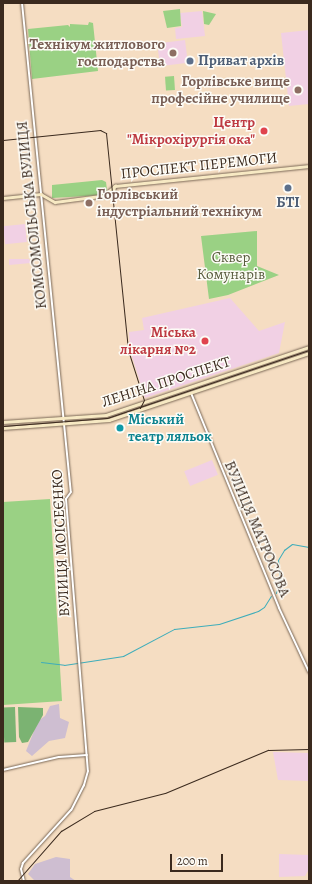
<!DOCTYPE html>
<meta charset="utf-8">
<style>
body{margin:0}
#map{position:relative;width:312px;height:884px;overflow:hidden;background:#f5ddc2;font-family:Alegreya,serif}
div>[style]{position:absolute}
.built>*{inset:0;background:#f1d0e4;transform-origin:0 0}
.industrial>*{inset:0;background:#cebed1}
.green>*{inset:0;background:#9ad184;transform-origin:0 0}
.forest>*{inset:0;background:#7bb372;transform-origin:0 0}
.stream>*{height:1px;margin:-0.5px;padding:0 0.5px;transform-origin:0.5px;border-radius:0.5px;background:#3eadba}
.roads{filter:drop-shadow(0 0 1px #7c6957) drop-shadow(0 0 1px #7c6957)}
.tertiary>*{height:2px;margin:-1px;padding:0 1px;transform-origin:1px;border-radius:1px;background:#fff}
.secondary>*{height:2.5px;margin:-1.25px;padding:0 1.25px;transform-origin:1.25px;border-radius:1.25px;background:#f7e9c3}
.tram>*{height:1px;margin:-0.5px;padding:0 0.5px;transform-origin:0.5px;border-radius:0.5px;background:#3b2a1e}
.rail>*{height:1px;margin:-0.5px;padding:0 0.5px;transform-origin:0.5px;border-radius:0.5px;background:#3b2a1e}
.dots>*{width:11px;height:11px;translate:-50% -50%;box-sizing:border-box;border:2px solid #fdfcf7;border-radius:50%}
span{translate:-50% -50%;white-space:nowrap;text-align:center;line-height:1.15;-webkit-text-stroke:3px #fdfcf7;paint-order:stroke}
.education-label{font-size:15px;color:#785e54;font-weight:700}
.right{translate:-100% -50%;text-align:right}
.left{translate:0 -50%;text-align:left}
.service-label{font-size:15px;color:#4e5e75;font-weight:700}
.health-label{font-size:15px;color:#be3a42;font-weight:700}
.street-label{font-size:15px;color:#3b2a1e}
.park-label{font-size:15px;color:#585c3d}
.culture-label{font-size:15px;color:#0d838f;font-weight:700}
.frame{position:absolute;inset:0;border:4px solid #3b2a1e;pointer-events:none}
.scale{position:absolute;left:170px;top:854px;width:53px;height:18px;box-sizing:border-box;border:2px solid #3b2a1e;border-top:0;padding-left:5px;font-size:12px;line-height:14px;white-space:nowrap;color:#3b2a1e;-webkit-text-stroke:3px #fdfcf7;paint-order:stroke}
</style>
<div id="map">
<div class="built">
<div style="clip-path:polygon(202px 11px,205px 36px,176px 39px,175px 28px,182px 27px,180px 13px)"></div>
<div style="clip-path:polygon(309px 30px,309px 104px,289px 106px,281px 33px)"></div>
<div style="left:185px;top:40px;width:23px;height:28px;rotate:83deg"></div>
<div style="left:25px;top:224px;width:18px;height:22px;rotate:84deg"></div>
<div style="clip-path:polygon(9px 259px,29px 259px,31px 263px,9px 265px)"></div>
<div style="clip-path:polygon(230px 298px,259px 331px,285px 322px,279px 353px,145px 398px,130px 350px,129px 332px,144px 330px,142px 318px)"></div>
<div style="left:212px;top:460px;width:16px;height:30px;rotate:68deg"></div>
<div style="clip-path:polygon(273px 752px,309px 753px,309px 781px,278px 780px)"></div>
<div style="clip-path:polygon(279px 854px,309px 855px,309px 869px,305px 876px,279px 877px)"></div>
</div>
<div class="industrial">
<div style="clip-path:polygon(59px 704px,60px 718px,69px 722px,65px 738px,49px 741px,32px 756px,26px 751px,38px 721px,45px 716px,50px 706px)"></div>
<div style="clip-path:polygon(56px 857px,70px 859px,70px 877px,76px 881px,35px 881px,28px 874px,35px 864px)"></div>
</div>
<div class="green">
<div style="clip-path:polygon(180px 9px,181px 26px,167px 28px,163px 11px)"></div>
<div style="clip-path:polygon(203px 11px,216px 14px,209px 25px,204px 24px)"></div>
<div style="clip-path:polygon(89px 22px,93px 23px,98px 71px,32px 79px,28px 29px,68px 25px,70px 27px,70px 24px,88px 25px)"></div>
<div style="left:174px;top:76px;width:14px;height:9px;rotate:86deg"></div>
<div style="clip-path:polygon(102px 180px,106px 182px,107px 190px,103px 195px,52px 198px,52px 185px)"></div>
<div style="clip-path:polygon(257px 231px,257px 266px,279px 275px,228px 295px,209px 299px,201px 236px)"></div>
<div style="clip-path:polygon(50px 499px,62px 701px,3px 705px,3px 502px)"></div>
</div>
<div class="forest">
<div style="left:15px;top:707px;width:35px;height:12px;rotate:88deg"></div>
<div style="clip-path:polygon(18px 707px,43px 708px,43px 715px,28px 742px,22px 743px,19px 737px)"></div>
</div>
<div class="stream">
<div style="left:276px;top:593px;width:15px;rotate:-74deg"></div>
<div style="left:280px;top:579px;width:19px;rotate:-96deg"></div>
<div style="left:278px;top:560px;width:12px;rotate:-59deg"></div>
<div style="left:284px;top:550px;width:10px;rotate:-37deg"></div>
<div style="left:292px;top:544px;width:17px;rotate:10deg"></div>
<div style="left:41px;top:662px;width:23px;rotate:7deg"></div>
<div style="left:64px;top:665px;width:60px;rotate:-8.7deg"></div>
<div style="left:123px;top:656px;width:58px;rotate:-27.9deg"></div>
<div style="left:174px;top:629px;width:45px;rotate:-6.3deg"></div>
<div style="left:219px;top:624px;width:41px;rotate:-18.4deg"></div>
<div style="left:258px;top:611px;width:7px;rotate:-34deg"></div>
<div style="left:264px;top:607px;width:13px;rotate:-58deg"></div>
</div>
<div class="roads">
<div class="tertiary">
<div style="left:22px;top:3px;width:491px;rotate:84.3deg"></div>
<div style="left:71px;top:492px;width:9px;rotate:126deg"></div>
<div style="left:66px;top:499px;width:273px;rotate:85.4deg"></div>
<div style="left:88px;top:771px;width:15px;rotate:106deg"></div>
<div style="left:84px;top:785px;width:28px;rotate:117deg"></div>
<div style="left:71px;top:810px;width:72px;rotate:132.2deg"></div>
<div style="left:23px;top:863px;width:6px;rotate:108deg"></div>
<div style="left:21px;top:869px;width:12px;rotate:76deg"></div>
<div style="left:191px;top:393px;width:232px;rotate:67.7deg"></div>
<div style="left:279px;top:608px;width:71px;rotate:64.9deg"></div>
<div style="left:3px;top:770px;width:57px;rotate:-13.1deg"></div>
<div style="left:59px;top:757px;width:28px;rotate:-4deg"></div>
</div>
<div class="secondary">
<div style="left:103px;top:196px;width:16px;rotate:-40deg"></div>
<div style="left:115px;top:186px;width:195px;rotate:-5.9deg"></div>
<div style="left:3px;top:198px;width:38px;rotate:-6deg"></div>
<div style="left:41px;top:194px;width:16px;rotate:30deg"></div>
<div style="left:55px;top:202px;width:53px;rotate:-7.5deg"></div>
<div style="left:108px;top:195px;width:5px;rotate:-22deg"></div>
<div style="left:113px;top:193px;width:6px;rotate:-81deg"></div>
<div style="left:3px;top:422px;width:103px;rotate:-3.9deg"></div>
<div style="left:106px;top:415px;width:214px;rotate:-18.5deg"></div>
<div style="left:3px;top:428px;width:106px;rotate:-4.3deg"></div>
<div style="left:109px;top:420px;width:211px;rotate:-18.5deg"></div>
</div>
</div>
<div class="tram">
<div style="left:3px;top:140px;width:98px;rotate:-5.9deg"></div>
<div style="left:100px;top:130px;width:7px;rotate:27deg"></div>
<div style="left:106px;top:133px;width:218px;rotate:84.2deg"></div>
<div style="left:128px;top:350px;width:52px;rotate:72.3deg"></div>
<div style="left:144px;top:400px;width:9px;rotate:117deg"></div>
<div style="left:3px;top:426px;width:104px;rotate:-4.4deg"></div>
<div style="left:107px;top:418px;width:213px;rotate:-18.6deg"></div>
</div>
<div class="rail">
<div style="left:17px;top:881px;width:67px;rotate:-48.7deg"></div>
<div style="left:61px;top:831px;width:39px;rotate:-31deg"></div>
<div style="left:94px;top:811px;width:73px;rotate:-14.2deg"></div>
<div style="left:165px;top:793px;width:112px;rotate:-22.7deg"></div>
<div style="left:268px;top:750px;width:41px;rotate:-1.4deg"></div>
</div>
<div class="dots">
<div style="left:173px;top:53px;background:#8d6e63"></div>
<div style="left:190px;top:61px;background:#5c6f8a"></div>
<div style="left:298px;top:90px;background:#8d6e63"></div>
<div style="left:264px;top:131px;background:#e0444e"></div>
<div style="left:288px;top:188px;background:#5c6f8a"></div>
<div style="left:89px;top:203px;background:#8d6e63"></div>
<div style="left:205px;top:341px;background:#e0444e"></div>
<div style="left:120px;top:428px;background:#0f9aa8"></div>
</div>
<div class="education-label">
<span class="right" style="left:165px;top:53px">Технікум житлового<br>господарства</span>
<span class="right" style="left:290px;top:90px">Горлівське вище<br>професійне училище</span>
<span class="left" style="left:97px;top:203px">Горлівський<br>індустріальний технікум</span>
</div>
<div class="service-label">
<span class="left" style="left:198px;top:61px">Приват архів</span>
<span style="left:288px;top:203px">БТІ</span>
</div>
<div class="health-label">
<span class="right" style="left:255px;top:131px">Центр<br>"Мікрохірургія ока"</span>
<span class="right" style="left:196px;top:341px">Міська<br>лікарня №2</span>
</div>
<div class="street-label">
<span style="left:199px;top:166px;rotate:-6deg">ПРОСПЕКТ ПЕРЕМОГИ</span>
<span style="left:32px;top:215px;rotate:-96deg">КОМСОМОЛЬСЬКА ВУЛИЦЯ</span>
<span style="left:166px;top:382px;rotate:-18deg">ЛЕНІНА ПРОСПЕКТ</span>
<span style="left:257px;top:529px;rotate:67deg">ВУЛИЦЯ МАТРОСОВА</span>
<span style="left:61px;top:543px;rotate:-93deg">ВУЛИЦЯ МОІСЕЄНКО</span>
</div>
<div class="park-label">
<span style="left:231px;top:266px">Сквер<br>Комунарів</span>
</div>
<div class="culture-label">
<span class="left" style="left:128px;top:428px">Міський<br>театр ляльок</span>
</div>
<div class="frame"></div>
<div class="scale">200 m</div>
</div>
